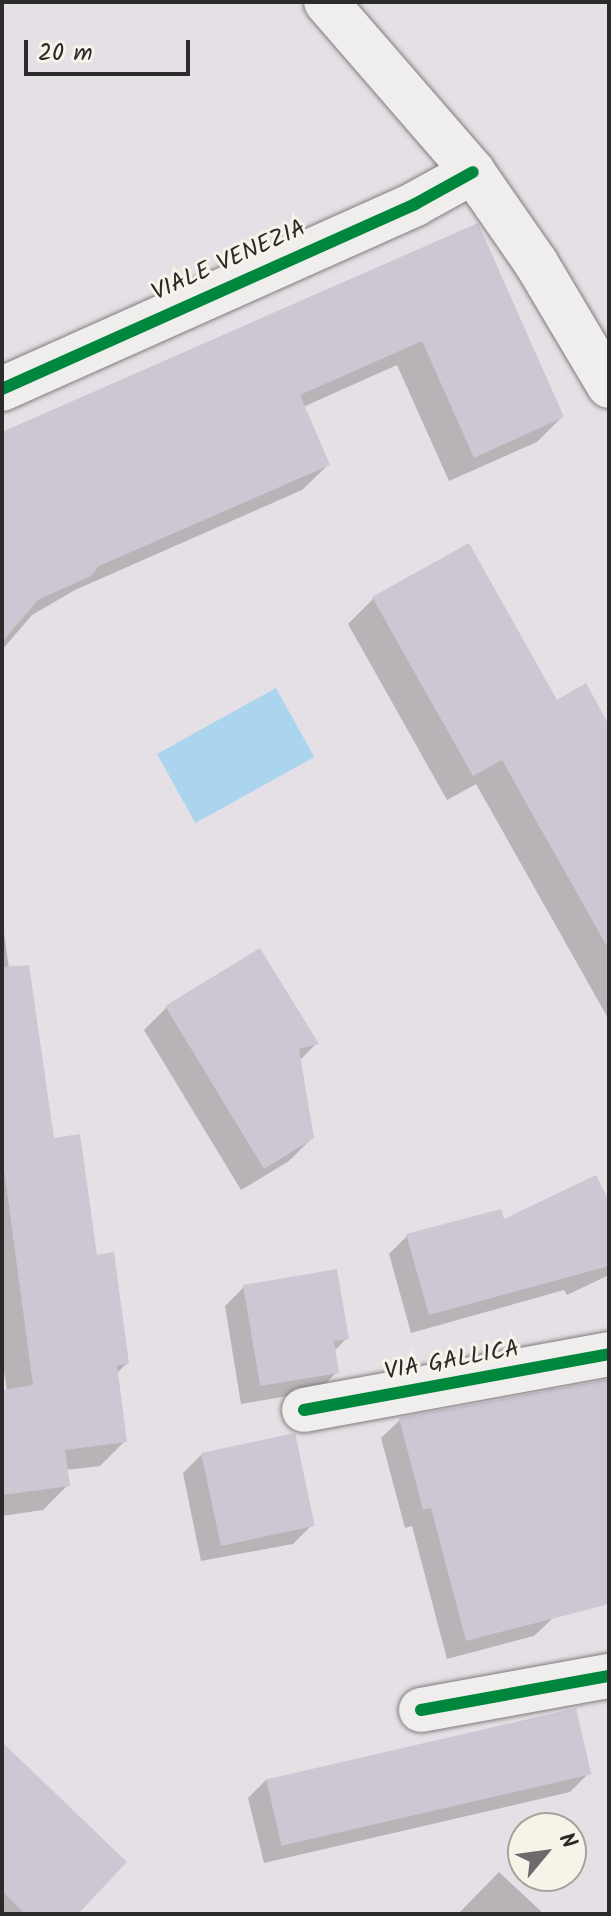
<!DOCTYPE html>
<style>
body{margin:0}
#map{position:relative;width:611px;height:1916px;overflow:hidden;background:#e5e0e5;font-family:Kalam,sans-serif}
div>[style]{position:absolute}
.water>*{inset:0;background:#abd5ef;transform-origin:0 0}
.shadow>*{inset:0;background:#0003}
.building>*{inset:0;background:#ccc7d2;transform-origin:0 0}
.roads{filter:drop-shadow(0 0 2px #7f7c7f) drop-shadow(0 0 2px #7f7c7f)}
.minor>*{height:44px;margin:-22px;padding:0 22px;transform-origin:22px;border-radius:22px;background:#f0eeec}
.cycleway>*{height:12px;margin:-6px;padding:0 6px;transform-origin:6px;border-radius:6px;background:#00873e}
span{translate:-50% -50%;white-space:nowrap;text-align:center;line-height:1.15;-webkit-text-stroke:6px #f7f3e8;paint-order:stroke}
.street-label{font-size:24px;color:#2b2b2b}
.frame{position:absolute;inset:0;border:4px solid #2b2b2b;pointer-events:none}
.north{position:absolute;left:507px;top:1812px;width:80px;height:80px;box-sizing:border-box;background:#f7f3e8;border:2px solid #a5a39c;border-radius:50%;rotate:61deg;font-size:22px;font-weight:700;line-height:32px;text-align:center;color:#2b2b2b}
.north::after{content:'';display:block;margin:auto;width:28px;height:36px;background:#6c6a6c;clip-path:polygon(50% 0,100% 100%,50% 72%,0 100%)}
.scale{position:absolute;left:24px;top:40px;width:166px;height:36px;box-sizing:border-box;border:4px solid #2b2b2b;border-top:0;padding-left:10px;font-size:24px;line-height:28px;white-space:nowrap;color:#2b2b2b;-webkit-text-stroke:6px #f7f3e8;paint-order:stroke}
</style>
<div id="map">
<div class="water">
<div style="left:276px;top:688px;width:79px;height:136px;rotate:61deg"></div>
</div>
<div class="shadow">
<div style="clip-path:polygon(477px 225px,562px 417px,537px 442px,449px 481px,397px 365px,303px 407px,328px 465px,302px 490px,75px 590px,32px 615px,2px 650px,2px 438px)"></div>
<div style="clip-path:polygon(374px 598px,609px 729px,609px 1020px,476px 784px,447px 800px,348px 624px)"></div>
<div style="clip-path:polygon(2px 918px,20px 1049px,127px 1363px,116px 1374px,125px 1441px,100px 1466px,66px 1470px,68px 1485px,43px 1510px,2px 1516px,2px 1392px,7px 1391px,2px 1357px)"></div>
<div style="clip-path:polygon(167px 1007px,316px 1044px,299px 1061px,312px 1138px,289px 1161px,241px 1190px,144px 1030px)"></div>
<div style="clip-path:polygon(609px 1205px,609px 1275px,567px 1295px,564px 1290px,411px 1333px,389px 1254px,407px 1236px)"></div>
<div style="clip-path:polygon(244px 1287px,347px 1338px,333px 1352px,337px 1372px,318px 1391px,241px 1404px,225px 1306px)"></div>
<div style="clip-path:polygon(609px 1383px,609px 1518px,553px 1618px,534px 1636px,447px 1659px,412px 1526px,405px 1528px,381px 1438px,400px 1420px)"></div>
<div style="clip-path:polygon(202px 1454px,312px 1525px,293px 1544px,201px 1561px,183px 1473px)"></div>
<div style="clip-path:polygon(2px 1745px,75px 1914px,2px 1914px)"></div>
<div style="clip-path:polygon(589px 1773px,570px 1792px,264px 1863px,248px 1798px,267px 1779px)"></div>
<div style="clip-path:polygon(499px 1872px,544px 1914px,458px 1914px)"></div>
</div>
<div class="building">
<div style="clip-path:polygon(478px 223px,564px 417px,474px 458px,422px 341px,300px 395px,330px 465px,99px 566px,91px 576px,38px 600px,2px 642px,2px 432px)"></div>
<div style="clip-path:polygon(469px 543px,557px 700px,586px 683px,609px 725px,609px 950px,502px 760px,473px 776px,372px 597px)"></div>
<div style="clip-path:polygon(260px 948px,319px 1044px,299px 1049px,314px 1138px,264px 1169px,165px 1006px)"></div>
<div style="clip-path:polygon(29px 965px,54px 1138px,80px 1134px,97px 1255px,114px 1252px,129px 1364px,117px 1365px,127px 1442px,65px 1450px,70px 1486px,2px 1495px,2px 1390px,33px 1385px,2px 1155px,2px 967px)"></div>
<div style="clip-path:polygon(596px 1175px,609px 1201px,609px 1266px,429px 1315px,406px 1234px,501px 1209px,504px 1219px)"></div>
<div style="clip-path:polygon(337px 1269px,349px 1339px,334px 1341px,339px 1373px,260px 1386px,243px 1285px)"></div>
<div style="clip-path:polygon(609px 1379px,609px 1604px,466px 1641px,431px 1508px,423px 1510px,399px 1418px)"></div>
<div style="left:295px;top:1433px;width:95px;height:96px;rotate:78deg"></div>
<div style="left:576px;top:1708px;width:68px;height:318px;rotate:77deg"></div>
<div style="clip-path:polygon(2px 1742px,127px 1862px,78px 1914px,25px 1914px,2px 1891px)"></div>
</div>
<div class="roads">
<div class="minor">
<div style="left:326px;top:2px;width:225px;rotate:49.1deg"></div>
<div style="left:473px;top:172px;width:111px;rotate:55.3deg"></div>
<div style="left:536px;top:263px;width:143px;rotate:59.3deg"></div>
<div style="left:2px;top:389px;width:453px;rotate:-24.1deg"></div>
<div style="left:415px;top:204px;width:66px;rotate:-28.9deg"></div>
<div style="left:304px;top:1410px;width:310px;rotate:-10.4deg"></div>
<div style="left:421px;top:1710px;width:191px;rotate:-10.3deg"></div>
</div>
</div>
<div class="cycleway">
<div style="left:2px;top:389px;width:453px;rotate:-24.1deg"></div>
<div style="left:415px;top:204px;width:66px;rotate:-28.9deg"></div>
<div style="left:304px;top:1410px;width:310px;rotate:-10.4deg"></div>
<div style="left:421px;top:1710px;width:191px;rotate:-10.3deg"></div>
</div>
<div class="street-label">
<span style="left:229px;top:261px;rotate:-24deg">VIALE VENEZIA</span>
<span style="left:452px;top:1361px;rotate:-10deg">VIA GALLICA</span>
</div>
<div class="frame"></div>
<div class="north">N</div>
<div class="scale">20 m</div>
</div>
